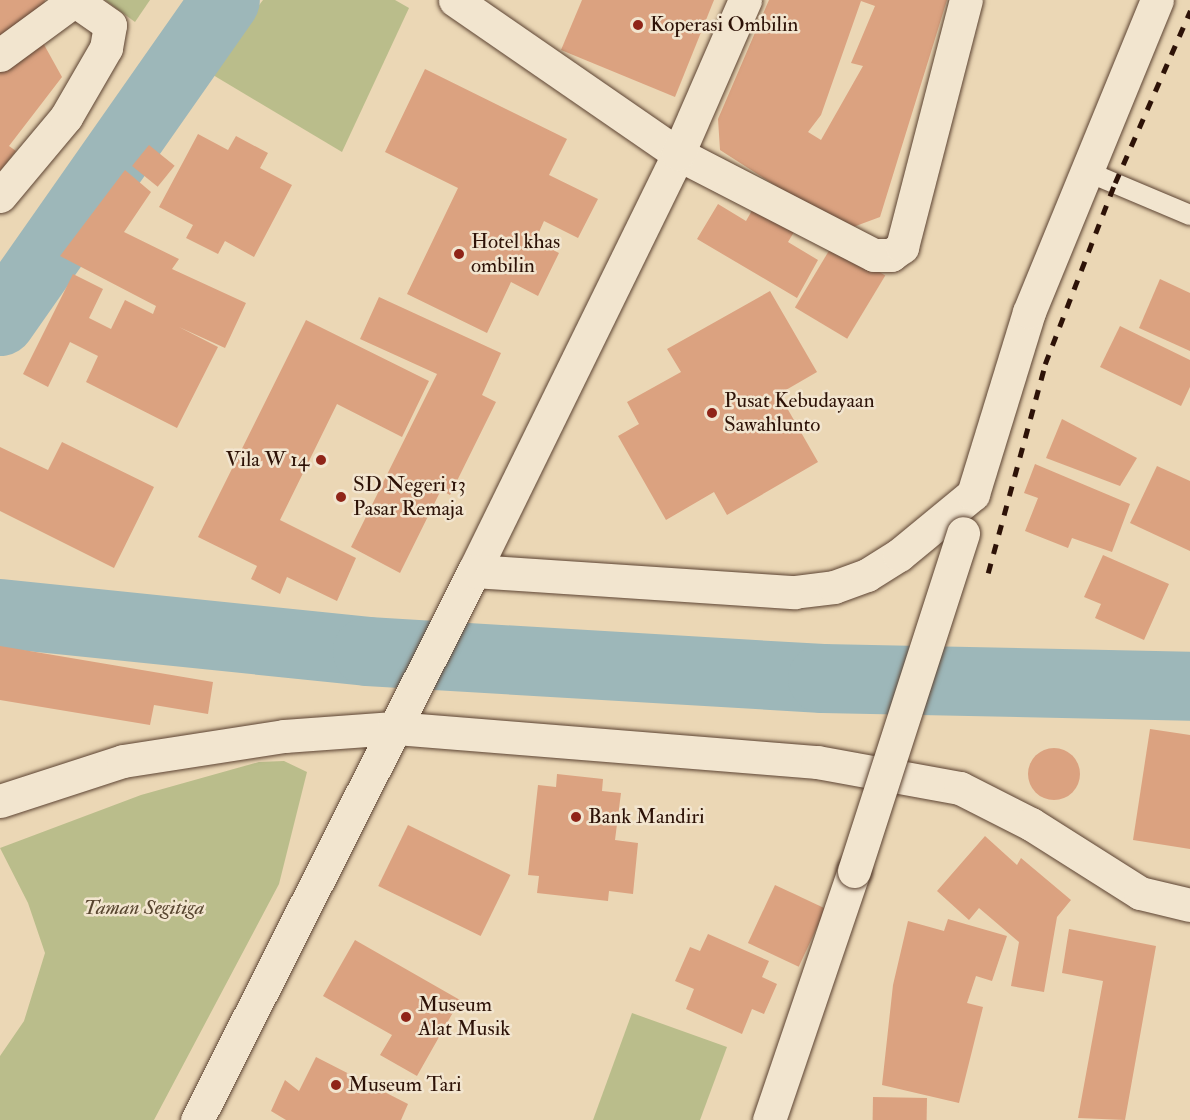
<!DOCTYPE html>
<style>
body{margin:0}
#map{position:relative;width:1190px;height:1120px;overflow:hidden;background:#ebd7b5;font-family:"IM FELL Double Pica",serif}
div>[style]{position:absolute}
.green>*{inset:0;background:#babd8b}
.river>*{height:69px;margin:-34.5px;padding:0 34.5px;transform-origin:34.5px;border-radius:34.5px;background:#9db7b9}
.building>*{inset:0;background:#dba280;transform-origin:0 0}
.round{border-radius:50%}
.roads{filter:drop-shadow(0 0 2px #5c4332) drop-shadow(0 0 2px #5c4332)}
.lane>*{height:20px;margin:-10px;padding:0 10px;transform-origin:10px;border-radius:10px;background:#f2e5cf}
.street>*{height:33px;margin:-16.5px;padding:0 16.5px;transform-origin:16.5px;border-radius:16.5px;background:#f2e5cf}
.secondary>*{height:33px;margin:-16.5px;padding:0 16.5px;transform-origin:16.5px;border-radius:16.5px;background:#f2e5cf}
.rail>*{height:4.5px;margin-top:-2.25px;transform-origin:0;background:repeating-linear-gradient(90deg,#2d1207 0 10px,transparent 0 20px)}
.bridges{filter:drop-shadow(0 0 2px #5c4332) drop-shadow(0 0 2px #5c4332)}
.street-bridge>*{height:33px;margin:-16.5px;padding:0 16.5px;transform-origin:16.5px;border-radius:16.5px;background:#f2e5cf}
.dots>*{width:16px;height:16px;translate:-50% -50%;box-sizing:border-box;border:3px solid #f2e5cf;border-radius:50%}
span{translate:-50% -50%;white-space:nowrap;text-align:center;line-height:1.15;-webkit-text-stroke:5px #f2e5cf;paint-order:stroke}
.poi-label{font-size:21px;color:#2d1207}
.left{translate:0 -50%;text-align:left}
.right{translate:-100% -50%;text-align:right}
.park-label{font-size:21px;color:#57452f;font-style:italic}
</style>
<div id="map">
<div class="green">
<div style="clip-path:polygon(105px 0,150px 0,135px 22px)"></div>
<div style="clip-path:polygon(263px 0,395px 0,409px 8px,342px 152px,208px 72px)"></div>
<div style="clip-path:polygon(284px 761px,307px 772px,279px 884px,154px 1120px,0 1120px,0 1056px,24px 1021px,45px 953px,28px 903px,0 848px,141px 795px,259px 762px)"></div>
<div style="clip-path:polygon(632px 1013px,727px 1047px,700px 1120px,593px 1120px)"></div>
</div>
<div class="river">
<div style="left:0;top:321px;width:392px;rotate:-55deg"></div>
<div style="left:0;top:613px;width:369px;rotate:5.9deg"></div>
<div style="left:367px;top:651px;width:456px;rotate:3.4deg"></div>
<div style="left:822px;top:678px;width:368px;rotate:1.2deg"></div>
</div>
<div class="building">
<div style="clip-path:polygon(0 0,45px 0,41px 19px,0 47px)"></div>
<div style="clip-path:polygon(582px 0,714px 0,675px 97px,561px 50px)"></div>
<div style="clip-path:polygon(evenodd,769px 0,947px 0,880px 217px,845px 230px,720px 150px,718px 119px,769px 0,861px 1px,875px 6px,851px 63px,863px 66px,821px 140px,808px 132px,821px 115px,861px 1px)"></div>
<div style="clip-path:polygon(42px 41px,62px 77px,9px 146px,16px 151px,0 171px,0 70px)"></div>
<div style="clip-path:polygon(425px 69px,567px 139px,549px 175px,598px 199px,578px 238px,544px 221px,535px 241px,559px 253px,538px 296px,511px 282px,487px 333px,407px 294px,458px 188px,385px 152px)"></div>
<div style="clip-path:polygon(198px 134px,228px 150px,236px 136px,268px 153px,260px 168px,292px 185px,254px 257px,225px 241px,218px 254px,186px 238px,193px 225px,159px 207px)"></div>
<div style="left:149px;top:145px;width:33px;height:27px;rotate:39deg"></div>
<div style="clip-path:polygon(125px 170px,151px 192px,124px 232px,179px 259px,172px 269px,246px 303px,225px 348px,179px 327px,218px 347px,177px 428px,86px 382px,98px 356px,70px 342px,48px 387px,23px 374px,73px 274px,103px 289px,89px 318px,111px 329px,125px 300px,153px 314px,156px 306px,60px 256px)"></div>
<div style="clip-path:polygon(718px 204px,746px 221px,754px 207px,794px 232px,788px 242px,818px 260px,797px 298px,697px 239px)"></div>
<div style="left:833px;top:244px;width:61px;height:74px;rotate:31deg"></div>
<div style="clip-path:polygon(1160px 279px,1190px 293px,1190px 351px,1139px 328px)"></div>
<div style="clip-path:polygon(770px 291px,817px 372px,779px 394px,818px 462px,727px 515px,714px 492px,666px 520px,618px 436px,639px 424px,627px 402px,681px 372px,667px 349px)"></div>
<div style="clip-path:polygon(379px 297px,501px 353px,482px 395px,496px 402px,450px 495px,441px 490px,400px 573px,351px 547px,437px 374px,360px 339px)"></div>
<div style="clip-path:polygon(306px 320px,429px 381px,402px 437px,337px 404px,280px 520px,356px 558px,337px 601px,287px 577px,280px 594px,251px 579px,257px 566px,198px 537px)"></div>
<div style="clip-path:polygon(1120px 326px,1190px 360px,1190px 387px,1181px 406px,1100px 367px)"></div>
<div style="clip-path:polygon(1062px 419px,1137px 458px,1120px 486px,1046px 458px)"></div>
<div style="clip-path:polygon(62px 442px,154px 487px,114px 568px,0 511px,0 447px,48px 470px)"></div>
<div style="clip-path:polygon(1035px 464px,1130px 504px,1112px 552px,1072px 538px,1068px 548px,1025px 531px,1038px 498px,1024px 493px)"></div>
<div style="clip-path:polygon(1157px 466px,1190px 481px,1190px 551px,1130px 523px)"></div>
<div style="clip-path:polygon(1103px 555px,1169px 584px,1144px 640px,1095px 618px,1101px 604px,1084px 597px)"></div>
<div style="clip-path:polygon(0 646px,213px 682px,208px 714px,154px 705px,150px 725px,0 700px)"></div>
<div style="clip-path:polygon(1150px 729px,1190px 735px,1190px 849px,1133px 840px)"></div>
<div class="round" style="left:1028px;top:748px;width:52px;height:52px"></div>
<div style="clip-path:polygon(557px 774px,603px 779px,602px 791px,621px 793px,615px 840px,638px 843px,633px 894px,609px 891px,608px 901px,537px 893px,539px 876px,528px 875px,538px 785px,556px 787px)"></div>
<div style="left:408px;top:825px;width:114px;height:68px;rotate:26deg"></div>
<div style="clip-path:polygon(985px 836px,1017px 865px,1021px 858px,1071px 900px,1057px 917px,1044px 992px,1011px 986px,1019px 942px,979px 908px,969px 920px,937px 891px)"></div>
<div style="left:775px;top:885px;width:56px;height:64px;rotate:25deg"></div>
<div style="clip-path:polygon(948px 919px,1007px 936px,992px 981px,976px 976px,967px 1003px,983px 1007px,959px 1103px,882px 1085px,893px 985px,908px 921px,944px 931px)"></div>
<div style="clip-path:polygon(1069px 929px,1156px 946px,1125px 1120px,1078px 1118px,1103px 981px,1062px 973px)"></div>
<div style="clip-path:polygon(708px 934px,769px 961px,762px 977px,777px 984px,764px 1014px,752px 1009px,742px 1034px,686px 1009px,694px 989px,675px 981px,690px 947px,700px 951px)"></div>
<div style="clip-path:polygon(355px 940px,460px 1000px,417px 1076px,380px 1055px,392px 1035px,323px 996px)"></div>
<div style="clip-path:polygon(316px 1057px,408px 1104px,401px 1120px,286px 1120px,271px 1111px,285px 1080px,299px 1091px)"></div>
<div style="left:873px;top:1097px;width:54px;height:23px;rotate:1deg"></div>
</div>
<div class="roads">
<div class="lane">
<div style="left:1088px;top:172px;width:111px;rotate:22.9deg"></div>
</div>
<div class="street">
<div style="left:455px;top:0;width:271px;rotate:34.6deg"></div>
<div style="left:678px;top:154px;width:220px;rotate:27.3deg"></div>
<div style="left:874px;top:255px;width:17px"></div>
<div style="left:891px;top:255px;width:14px;rotate:-36deg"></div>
<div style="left:902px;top:247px;width:255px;rotate:-75.5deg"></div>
<div style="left:0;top:55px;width:93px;rotate:-36.3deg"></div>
<div style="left:0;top:196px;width:103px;rotate:-50.1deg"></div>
<div style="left:66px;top:117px;width:80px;rotate:-59.9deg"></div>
<div style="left:106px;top:48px;width:23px;rotate:-80deg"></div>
<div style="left:110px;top:25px;width:40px;rotate:-145.1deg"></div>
<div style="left:474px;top:571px;width:464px;rotate:-63.9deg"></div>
<div style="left:678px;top:154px;width:168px;rotate:-66.5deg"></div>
<div style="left:0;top:801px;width:129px;rotate:-18deg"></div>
<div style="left:123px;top:761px;width:163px;rotate:-8.8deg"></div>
<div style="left:284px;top:736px;width:110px;rotate:-4.2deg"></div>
<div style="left:769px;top:1120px;width:263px;rotate:-71.2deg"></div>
</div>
<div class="secondary">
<div style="left:394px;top:728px;width:424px;rotate:4.6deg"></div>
<div style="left:817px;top:762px;width:145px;rotate:10.3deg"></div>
<div style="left:960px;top:788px;width:80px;rotate:26.9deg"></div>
<div style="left:1031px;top:824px;width:129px;rotate:32.3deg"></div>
<div style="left:1140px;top:893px;width:51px;rotate:13.5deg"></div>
<div style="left:197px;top:1120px;width:615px;rotate:-63.23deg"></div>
<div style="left:474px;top:571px;width:321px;rotate:3.8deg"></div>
<div style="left:794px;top:592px;width:40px;rotate:-7.1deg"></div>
<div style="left:834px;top:587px;width:35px;rotate:-20deg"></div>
<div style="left:867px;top:575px;width:38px;rotate:-32deg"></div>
<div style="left:899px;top:555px;width:96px;rotate:-39.5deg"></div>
<div style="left:973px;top:494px;width:190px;rotate:-72.9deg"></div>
<div style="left:1029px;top:312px;width:337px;rotate:-67.7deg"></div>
</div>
</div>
<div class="rail">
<div style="left:988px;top:573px;width:217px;rotate:-74.7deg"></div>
<div style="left:1045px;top:364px;width:194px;rotate:-68.9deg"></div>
<div style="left:1115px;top:183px;width:188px;rotate:-66.4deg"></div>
</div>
<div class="bridges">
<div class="street-bridge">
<div style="left:854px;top:871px;width:355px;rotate:-72.1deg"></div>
</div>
</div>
<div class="dots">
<div style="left:638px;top:25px;background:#8f2418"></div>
<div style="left:459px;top:254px;background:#8f2418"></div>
<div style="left:712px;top:413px;background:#8f2418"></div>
<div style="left:321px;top:460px;background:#8f2418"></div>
<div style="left:341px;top:497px;background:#8f2418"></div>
<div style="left:576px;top:817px;background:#8f2418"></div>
<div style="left:406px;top:1017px;background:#8f2418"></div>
<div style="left:336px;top:1085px;background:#8f2418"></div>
</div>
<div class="poi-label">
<span class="left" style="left:650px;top:25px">Koperasi Ombilin</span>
<span class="left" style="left:471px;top:254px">Hotel khas<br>ombilin</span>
<span class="left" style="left:724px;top:413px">Pusat Kebudayaan<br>Sawahlunto</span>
<span class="right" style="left:309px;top:460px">Vila W 14</span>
<span class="left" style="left:353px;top:497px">SD Negeri 13<br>Pasar Remaja</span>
<span class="left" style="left:588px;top:817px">Bank Mandiri</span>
<span class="left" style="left:418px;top:1017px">Museum<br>Alat Musik</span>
<span class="left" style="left:348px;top:1085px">Museum Tari</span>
</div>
<div class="park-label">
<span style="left:144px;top:908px">Taman Segitiga</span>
</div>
</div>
